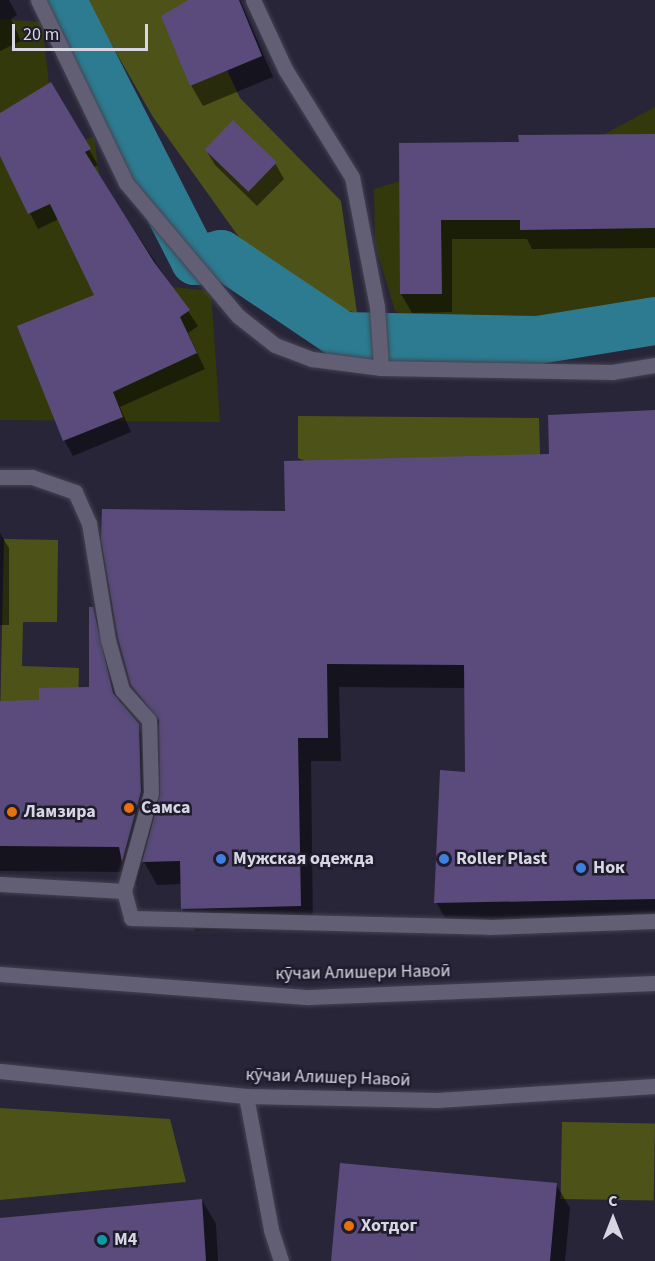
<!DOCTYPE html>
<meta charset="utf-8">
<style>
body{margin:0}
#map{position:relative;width:655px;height:1261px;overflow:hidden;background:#282538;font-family:"Source Sans 3",sans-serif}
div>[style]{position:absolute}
.green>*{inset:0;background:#34390c}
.forest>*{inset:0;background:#4d5318;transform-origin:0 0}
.shadow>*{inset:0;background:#0007}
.canal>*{height:48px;margin:-24px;padding:0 24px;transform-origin:24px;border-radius:24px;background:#2c7b90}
.building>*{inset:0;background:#5a4b7c;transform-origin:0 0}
.roads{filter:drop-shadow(0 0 2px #444251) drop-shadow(0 0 2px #444251)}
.lane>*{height:15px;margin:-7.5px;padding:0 7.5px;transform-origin:7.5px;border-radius:7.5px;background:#625f75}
.street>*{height:15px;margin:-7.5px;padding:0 7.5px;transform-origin:7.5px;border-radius:7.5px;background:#625f75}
.secondary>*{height:15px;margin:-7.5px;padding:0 7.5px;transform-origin:7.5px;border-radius:7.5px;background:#625f75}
.dots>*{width:16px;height:16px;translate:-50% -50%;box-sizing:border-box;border:3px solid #1f1c2d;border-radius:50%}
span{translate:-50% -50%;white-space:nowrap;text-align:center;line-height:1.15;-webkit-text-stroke:5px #1f1c2d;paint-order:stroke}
.poi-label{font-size:18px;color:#d7d6e2;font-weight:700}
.left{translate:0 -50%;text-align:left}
.street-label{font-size:18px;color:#d7d6e2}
.north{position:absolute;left:583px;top:1189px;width:60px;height:60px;-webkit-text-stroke:4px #1f1c2d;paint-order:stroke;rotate:0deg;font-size:16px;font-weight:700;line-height:24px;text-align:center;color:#d7d6e2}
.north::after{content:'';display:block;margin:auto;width:21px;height:27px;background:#d7d6e2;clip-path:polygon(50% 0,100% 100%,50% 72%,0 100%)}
.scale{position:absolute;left:12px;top:24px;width:136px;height:27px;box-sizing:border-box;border:3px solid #d7d6e2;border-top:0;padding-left:8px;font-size:18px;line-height:21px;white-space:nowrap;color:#d7d6e2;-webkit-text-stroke:4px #1f1c2d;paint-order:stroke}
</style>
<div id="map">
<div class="green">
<div style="clip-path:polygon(0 19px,42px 22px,56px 147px,94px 137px,114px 281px,211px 291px,220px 422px,0 420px)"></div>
<div style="clip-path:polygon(655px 107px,655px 315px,447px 334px,395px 311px,375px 244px,374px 189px,443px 168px,571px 152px)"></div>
</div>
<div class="forest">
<div style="clip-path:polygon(86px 0,194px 0,240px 98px,341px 201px,357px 313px,279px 293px,153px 117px)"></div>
<div style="clip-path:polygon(298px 416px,539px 418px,543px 560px,298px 458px)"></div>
<div style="clip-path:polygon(4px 539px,58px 540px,57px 622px,23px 622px,22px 666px,79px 668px,78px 706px,0 721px)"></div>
<div style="clip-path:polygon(0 1108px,170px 1119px,186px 1182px,0 1200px)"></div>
<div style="left:562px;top:1122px;width:93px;height:77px;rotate:1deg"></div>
</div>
<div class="shadow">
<div style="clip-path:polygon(0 0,9px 0,17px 15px,11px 19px,21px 41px,0 51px)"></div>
<div style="clip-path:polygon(191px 0,240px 0,273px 77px,203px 106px,191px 85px)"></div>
<div style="clip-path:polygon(51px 84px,98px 165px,93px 168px,198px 326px,188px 333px,205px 369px,120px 407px,131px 432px,73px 456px,64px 440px,96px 296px,59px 219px,38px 229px,0 153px,0 115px)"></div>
<div style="clip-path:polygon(655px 135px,655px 248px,532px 249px,527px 239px,452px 239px,452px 312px,412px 313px,401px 294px,400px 144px,520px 143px)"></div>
<div style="clip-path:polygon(206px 150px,275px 163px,284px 179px,257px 206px,215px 165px)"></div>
<div style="clip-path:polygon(655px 412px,655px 922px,449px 925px,436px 902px,466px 773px,466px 688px,339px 687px,341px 761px,311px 761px,313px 929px,195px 931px,182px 908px,182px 884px,157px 885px,144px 862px,137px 886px,129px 872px,0 871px,0 702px,41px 702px,91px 689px,92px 609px,107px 635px,124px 708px,154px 752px,155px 816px,162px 795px,160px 726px,132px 685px,287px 513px,551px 456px)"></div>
<div style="clip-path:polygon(0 533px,9px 548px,9px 625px,0 625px)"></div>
<div style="clip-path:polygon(556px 1184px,570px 1208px,565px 1261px,333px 1261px)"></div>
<div style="clip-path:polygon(202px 1200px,216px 1224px,218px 1261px,0 1261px,0 1220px)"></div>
</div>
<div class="canal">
<div style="left:62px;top:0;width:293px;rotate:63deg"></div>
<div style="left:195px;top:261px;width:27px;rotate:-15deg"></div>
<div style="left:221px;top:254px;width:147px;rotate:33.9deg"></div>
<div style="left:343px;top:336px;width:195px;rotate:1.2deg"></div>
<div style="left:538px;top:340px;width:119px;rotate:-9.2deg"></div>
</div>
<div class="building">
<div style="clip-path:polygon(188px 0,239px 0,262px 56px,190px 86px,161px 16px)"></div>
<div style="clip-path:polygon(51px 82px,91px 149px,85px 152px,154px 262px,190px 310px,180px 317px,197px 353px,113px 392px,123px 417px,63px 441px,17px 326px,94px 295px,50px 204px,28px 214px,0 156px,0 113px)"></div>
<div style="left:233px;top:120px;width:61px;height:41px;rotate:44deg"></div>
<div style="clip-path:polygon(655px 134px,655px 228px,520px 230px,520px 220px,441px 220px,442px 294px,400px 294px,399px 143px,519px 142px,518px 135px)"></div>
<div style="clip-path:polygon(655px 410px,655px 899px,434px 903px,440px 770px,465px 772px,464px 665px,327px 664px,328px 738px,298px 738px,301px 906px,181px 909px,180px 861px,142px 862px,160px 795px,159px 720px,131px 685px,118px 638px,101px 539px,102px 509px,285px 511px,284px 461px,549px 454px,548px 415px)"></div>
<div style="clip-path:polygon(89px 607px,93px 607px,113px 693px,139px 724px,141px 792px,122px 862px,119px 847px,0 846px,0 701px,39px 700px,39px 688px,89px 687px)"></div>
<div style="clip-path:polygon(340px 1163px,557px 1183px,550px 1261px,331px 1261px)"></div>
<div style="clip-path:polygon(202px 1199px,206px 1261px,0 1261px,0 1218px)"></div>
</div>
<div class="roads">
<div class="lane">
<div style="left:253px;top:0;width:76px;rotate:65.1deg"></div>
<div style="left:285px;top:69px;width:127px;rotate:58.2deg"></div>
<div style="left:352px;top:177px;width:132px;rotate:79.1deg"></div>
<div style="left:377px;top:307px;width:61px;rotate:86.2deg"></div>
<div style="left:0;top:477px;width:32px"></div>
<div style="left:32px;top:477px;width:46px;rotate:19.2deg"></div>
<div style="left:75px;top:492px;width:34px;rotate:66deg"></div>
<div style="left:89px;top:523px;width:119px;rotate:80.8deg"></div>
<div style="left:108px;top:640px;width:52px;rotate:74.4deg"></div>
<div style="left:122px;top:690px;width:40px;rotate:48deg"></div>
<div style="left:149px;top:720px;width:73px;rotate:88.4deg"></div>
<div style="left:151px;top:793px;width:102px;rotate:105.4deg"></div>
<div style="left:0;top:884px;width:124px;rotate:3.2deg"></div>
<div style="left:124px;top:891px;width:28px;rotate:75deg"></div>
<div style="left:131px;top:918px;width:358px;rotate:1.4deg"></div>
<div style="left:489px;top:927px;width:166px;rotate:-2.1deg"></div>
<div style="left:246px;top:1096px;width:136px;rotate:79.4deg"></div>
<div style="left:271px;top:1230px;width:33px;rotate:72deg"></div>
</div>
<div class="street">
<div style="left:38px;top:0;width:203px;rotate:64.3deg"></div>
<div style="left:126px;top:183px;width:174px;rotate:49.9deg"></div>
<div style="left:238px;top:316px;width:47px;rotate:38.1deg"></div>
<div style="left:275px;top:345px;width:40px;rotate:21deg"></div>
<div style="left:312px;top:359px;width:70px;rotate:7.4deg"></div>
<div style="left:381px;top:368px;width:231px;rotate:1deg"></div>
<div style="left:612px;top:372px;width:44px;rotate:-9.2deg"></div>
</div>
<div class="secondary">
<div style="left:0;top:974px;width:310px;rotate:4.3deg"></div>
<div style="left:309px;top:997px;width:346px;rotate:-2.3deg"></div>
<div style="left:0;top:1071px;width:247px;rotate:5.8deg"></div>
<div style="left:246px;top:1096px;width:191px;rotate:1.2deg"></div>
<div style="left:437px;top:1100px;width:218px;rotate:-3.7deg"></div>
</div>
</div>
<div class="dots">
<div style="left:129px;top:808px;background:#e8710a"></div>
<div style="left:12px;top:812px;background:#e8710a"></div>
<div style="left:221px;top:859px;background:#3f7fe0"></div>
<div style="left:444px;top:859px;background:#3f7fe0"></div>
<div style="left:581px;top:868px;background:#3f7fe0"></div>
<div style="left:349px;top:1226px;background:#e8710a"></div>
<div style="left:102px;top:1240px;background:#0f9aa8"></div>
</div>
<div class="poi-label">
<span class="left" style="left:141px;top:808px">Самса</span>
<span class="left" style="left:24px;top:812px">Ламзира</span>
<span class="left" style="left:233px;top:859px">Мужская одежда</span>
<span class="left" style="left:456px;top:859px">Roller Plast</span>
<span class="left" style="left:593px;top:868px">Нок</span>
<span class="left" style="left:361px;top:1226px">Хотдог</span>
<span class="left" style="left:114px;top:1240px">М4</span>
</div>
<div class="street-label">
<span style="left:363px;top:973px;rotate:-1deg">кӯчаи Алишери Навоӣ</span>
<span style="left:328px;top:1078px;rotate:2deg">кӯчаи Алишер Навоӣ</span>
</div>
<div class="north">С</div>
<div class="scale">20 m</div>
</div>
